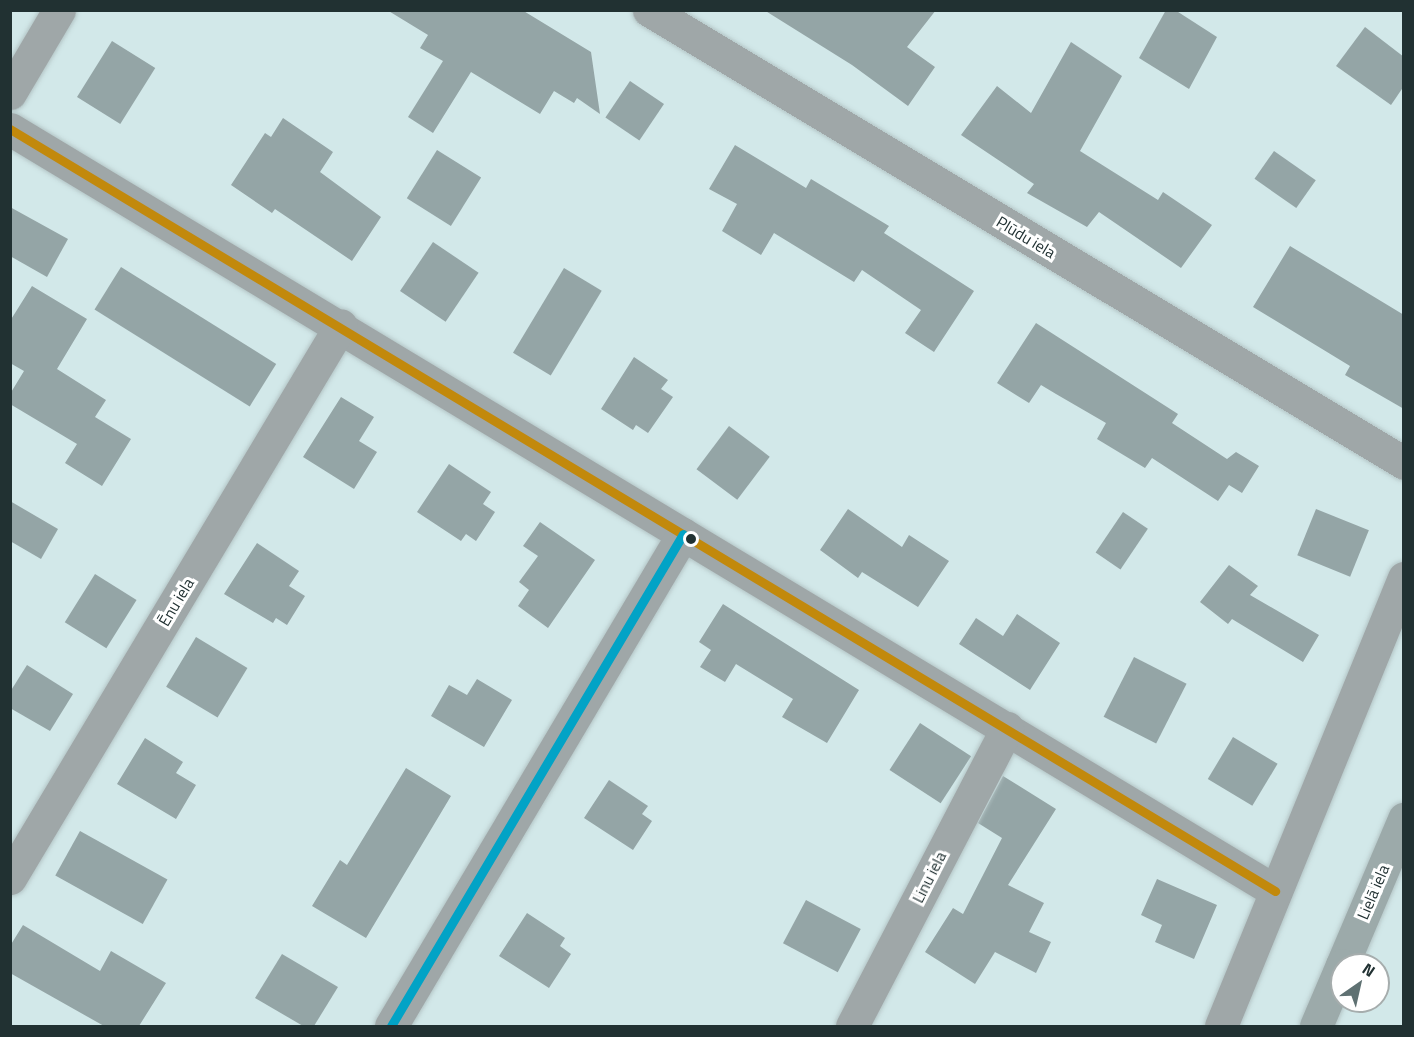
<!DOCTYPE html>
<meta charset="utf-8">
<style>
body{margin:0}
#map{position:relative;width:1414px;height:1037px;overflow:hidden;background:#d2e8e9;font-family:"Titillium Web",sans-serif}
div>[style]{position:absolute}
.building>*{inset:0;background:#94a5a6;transform-origin:0 0}
.roads{filter:drop-shadow(0 0 2px #b4c5c6) drop-shadow(0 0 2px #b4c5c6)}
.minor>*{height:33px;margin:-16.5px;padding:0 16.5px;transform-origin:16.5px;border-radius:16.5px;background:#9fa7a8}
.major>*{height:33px;margin:-16.5px;padding:0 16.5px;transform-origin:16.5px;border-radius:16.5px;background:#9caaaa}
.bus-1>*{height:9px;margin:-4.5px;padding:0 4.5px;transform-origin:4.5px;border-radius:4.5px;background:#c2890c}
.bus-2>*{height:9px;margin:-4.5px;padding:0 4.5px;transform-origin:4.5px;border-radius:4.5px;background:#02a3c6}
.dots>*{width:16px;height:16px;translate:-50% -50%;box-sizing:border-box;border:3px solid #fff;border-radius:50%}
span{translate:-50% -50%;white-space:nowrap;text-align:center;line-height:1.15;-webkit-text-stroke:6px #fff;paint-order:stroke}
.street-label{font-size:16px;color:#213132}
.frame{position:absolute;inset:0;border:12px solid #213132;pointer-events:none}
.north{position:absolute;left:1330px;top:953px;width:60px;height:60px;box-sizing:border-box;background:#fff;border:2px solid #a6adad;border-radius:50%;rotate:34deg;font-size:16px;font-weight:700;line-height:24px;text-align:center;color:#213132}
.north::after{content:'';display:block;margin:auto;width:21px;height:27px;background:#5f7172;clip-path:polygon(50% 0,100% 100%,50% 72%,0 100%)}
</style>
<div id="map">
<div class="building">
<div style="clip-path:polygon(387px 10px,522px 10px,591px 52px,600px 114px,577px 98px,574px 103px,554px 91px,540px 114px,471px 72px,433px 133px,408px 117px,443px 61px,420px 48px,428px 35px)"></div>
<div style="clip-path:polygon(764px 10px,936px 10px,907px 47px,935px 67px,908px 106px,852px 65px)"></div>
<div style="clip-path:polygon(1166px 10px,1175px 10px,1217px 37px,1189px 89px,1139px 58px)"></div>
<div style="clip-path:polygon(1365px 27px,1404px 57px,1404px 86px,1391px 105px,1336px 66px)"></div>
<div style="left:112px;top:41px;width:51px;height:66px;rotate:32deg"></div>
<div style="clip-path:polygon(1071px 42px,1122px 76px,1080px 151px,1158px 200px,1163px 192px,1212px 225px,1181px 268px,1099px 212px,1087px 227px,1027px 193px,1034px 184px,961px 135px,997px 86px,1031px 113px)"></div>
<div style="left:630px;top:81px;width:41px;height:44px;rotate:34deg"></div>
<div style="clip-path:polygon(283px 118px,333px 152px,320px 172px,381px 217px,352px 261px,275px 209px,272px 213px,231px 185px,265px 133px,271px 137px)"></div>
<div style="clip-path:polygon(735px 145px,806px 188px,811px 179px,889px 226px,884px 233px,974px 291px,934px 352px,905px 333px,921px 310px,862px 270px,854px 282px,774px 233px,761px 255px,722px 231px,737px 204px,709px 189px)"></div>
<div style="left:437px;top:150px;width:52px;height:57px;rotate:32deg"></div>
<div style="left:1274px;top:151px;width:51px;height:34px;rotate:35deg"></div>
<div style="clip-path:polygon(10px 207px,68px 239px,47px 277px,10px 256px)"></div>
<div style="left:433px;top:242px;width:55px;height:59px;rotate:34deg"></div>
<div style="clip-path:polygon(1290px 246px,1404px 315px,1404px 409px,1345px 375px,1350px 366px,1253px 307px)"></div>
<div style="left:121px;top:267px;width:183px;height:50px;rotate:32deg"></div>
<div style="left:564px;top:268px;width:44px;height:99px;rotate:31deg"></div>
<div style="clip-path:polygon(32px 286px,87px 319px,57px 369px,106px 400px,95px 417px,131px 439px,102px 486px,65px 463px,77px 444px,10px 404px,10px 394px,24px 371px,10px 363px,10px 321px)"></div>
<div style="clip-path:polygon(1036px 323px,1178px 414px,1172px 423px,1227px 459px,1236px 452px,1259px 466px,1242px 493px,1229px 485px,1218px 501px,1152px 458px,1145px 468px,1097px 439px,1106px 423px,1056px 394px,1041px 385px,1029px 403px,997px 383px)"></div>
<div style="clip-path:polygon(634px 357px,668px 380px,661px 389px,673px 397px,648px 433px,636px 425px,633px 430px,601px 409px)"></div>
<div style="clip-path:polygon(341px 397px,374px 417px,359px 441px,377px 452px,354px 489px,303px 457px)"></div>
<div style="left:729px;top:426px;width:51px;height:54px;rotate:37deg"></div>
<div style="clip-path:polygon(449px 464px,491px 492px,483px 504px,495px 512px,476px 541px,466px 534px,461px 541px,417px 512px)"></div>
<div style="clip-path:polygon(10px 501px,58px 529px,41px 559px,10px 541px)"></div>
<div style="clip-path:polygon(848px 509px,902px 547px,909px 535px,949px 561px,918px 607px,862px 572px,858px 578px,820px 550px)"></div>
<div style="left:1316px;top:509px;width:57px;height:50px;rotate:22deg"></div>
<div style="left:1123px;top:512px;width:30px;height:49px;rotate:34deg"></div>
<div style="clip-path:polygon(540px 522px,595px 560px,548px 628px,518px 606px,529px 590px,519px 582px,538px 556px,523px 546px)"></div>
<div style="clip-path:polygon(257px 543px,299px 571px,289px 586px,305px 596px,287px 625px,276px 618px,273px 623px,224px 594px)"></div>
<div style="clip-path:polygon(1229px 565px,1258px 586px,1250px 595px,1319px 635px,1303px 662px,1232px 619px,1228px 624px,1200px 602px)"></div>
<div style="left:95px;top:574px;width:49px;height:57px;rotate:32deg"></div>
<div style="clip-path:polygon(723px 604px,859px 690px,827px 743px,782px 717px,793px 699px,736px 664px,725px 682px,700px 667px,711px 650px,699px 642px)"></div>
<div style="clip-path:polygon(1017px 614px,1060px 643px,1030px 690px,959px 644px,976px 618px,1003px 636px)"></div>
<div style="left:196px;top:637px;width:60px;height:58px;rotate:31deg"></div>
<div style="left:1134px;top:657px;width:59px;height:67px;rotate:27deg"></div>
<div style="clip-path:polygon(27px 665px,73px 694px,50px 731px,10px 708px,10px 692px)"></div>
<div style="clip-path:polygon(477px 679px,512px 700px,484px 747px,431px 716px,449px 685px,467px 695px)"></div>
<div style="left:920px;top:723px;width:61px;height:56px;rotate:33deg"></div>
<div style="left:1233px;top:737px;width:52px;height:49px;rotate:31deg"></div>
<div style="clip-path:polygon(145px 738px,183px 762px,176px 773px,196px 785px,176px 819px,117px 784px)"></div>
<div style="clip-path:polygon(406px 768px,451px 796px,366px 938px,312px 906px,340px 860px,347px 865px)"></div>
<div style="clip-path:polygon(1003px 776px,1056px 809px,1008px 885px,1044px 903px,1029px 932px,1051px 942px,1036px 973px,995px 952px,975px 984px,925px 952px,953px 908px,963px 914px,1002px 838px,978px 823px)"></div>
<div style="clip-path:polygon(609px 780px,648px 806px,642px 814px,652px 821px,633px 850px,584px 818px)"></div>
<div style="left:80px;top:831px;width:100px;height:51px;rotate:29deg"></div>
<div style="clip-path:polygon(1157px 879px,1217px 905px,1194px 959px,1155px 942px,1162px 925px,1141px 915px)"></div>
<div style="left:806px;top:900px;width:62px;height:49px;rotate:28deg"></div>
<div style="clip-path:polygon(527px 913px,565px 938px,560px 946px,571px 954px,549px 988px,499px 956px)"></div>
<div style="clip-path:polygon(23px 925px,100px 971px,111px 951px,166px 983px,139px 1026px,104px 1026px,10px 973px,10px 946px)"></div>
<div style="clip-path:polygon(282px 954px,338px 987px,314px 1026px,303px 1026px,255px 998px)"></div>
</div>
<div class="roads">
<div class="minor">
<div style="left:649px;top:10px;width:880px;rotate:30.96deg"></div>
<div style="left:10px;top:93px;width:96px;rotate:-59.4deg"></div>
<div style="left:10px;top:129px;width:1477px;rotate:31.06deg"></div>
<div style="left:10px;top:878px;width:644px;rotate:-59.1deg"></div>
<div style="left:391px;top:1026px;width:572px;rotate:-59.31deg"></div>
<div style="left:852px;top:1026px;width:336px;rotate:-62.5deg"></div>
<div style="left:1221px;top:1026px;width:484px;rotate:-67.8deg"></div>
</div>
<div class="major">
<div style="left:1342px;top:965px;width:159px;rotate:-67deg"></div>
<div style="left:1316px;top:1026px;width:66px;rotate:-66.9deg"></div>
</div>
</div>
<div class="bus-1">
<div style="left:10px;top:129px;width:1477px;rotate:31.06deg"></div>
</div>
<div class="bus-2">
<div style="left:391px;top:1026px;width:572px;rotate:-59.31deg"></div>
</div>
<div class="dots">
<div style="left:691px;top:539px;background:#213132"></div>
</div>
<div class="street-label">
<span style="left:1026px;top:237px;rotate:31deg">Plūdu iela</span>
<span style="left:176px;top:602px;rotate:-59deg">Ēnu iela</span>
<span style="left:929px;top:877px;rotate:-63deg">Linu iela</span>
<span style="left:1373px;top:892px;rotate:-67deg">Lielā iela</span>
</div>
<div class="frame"></div>
<div class="north">N</div>
</div>
